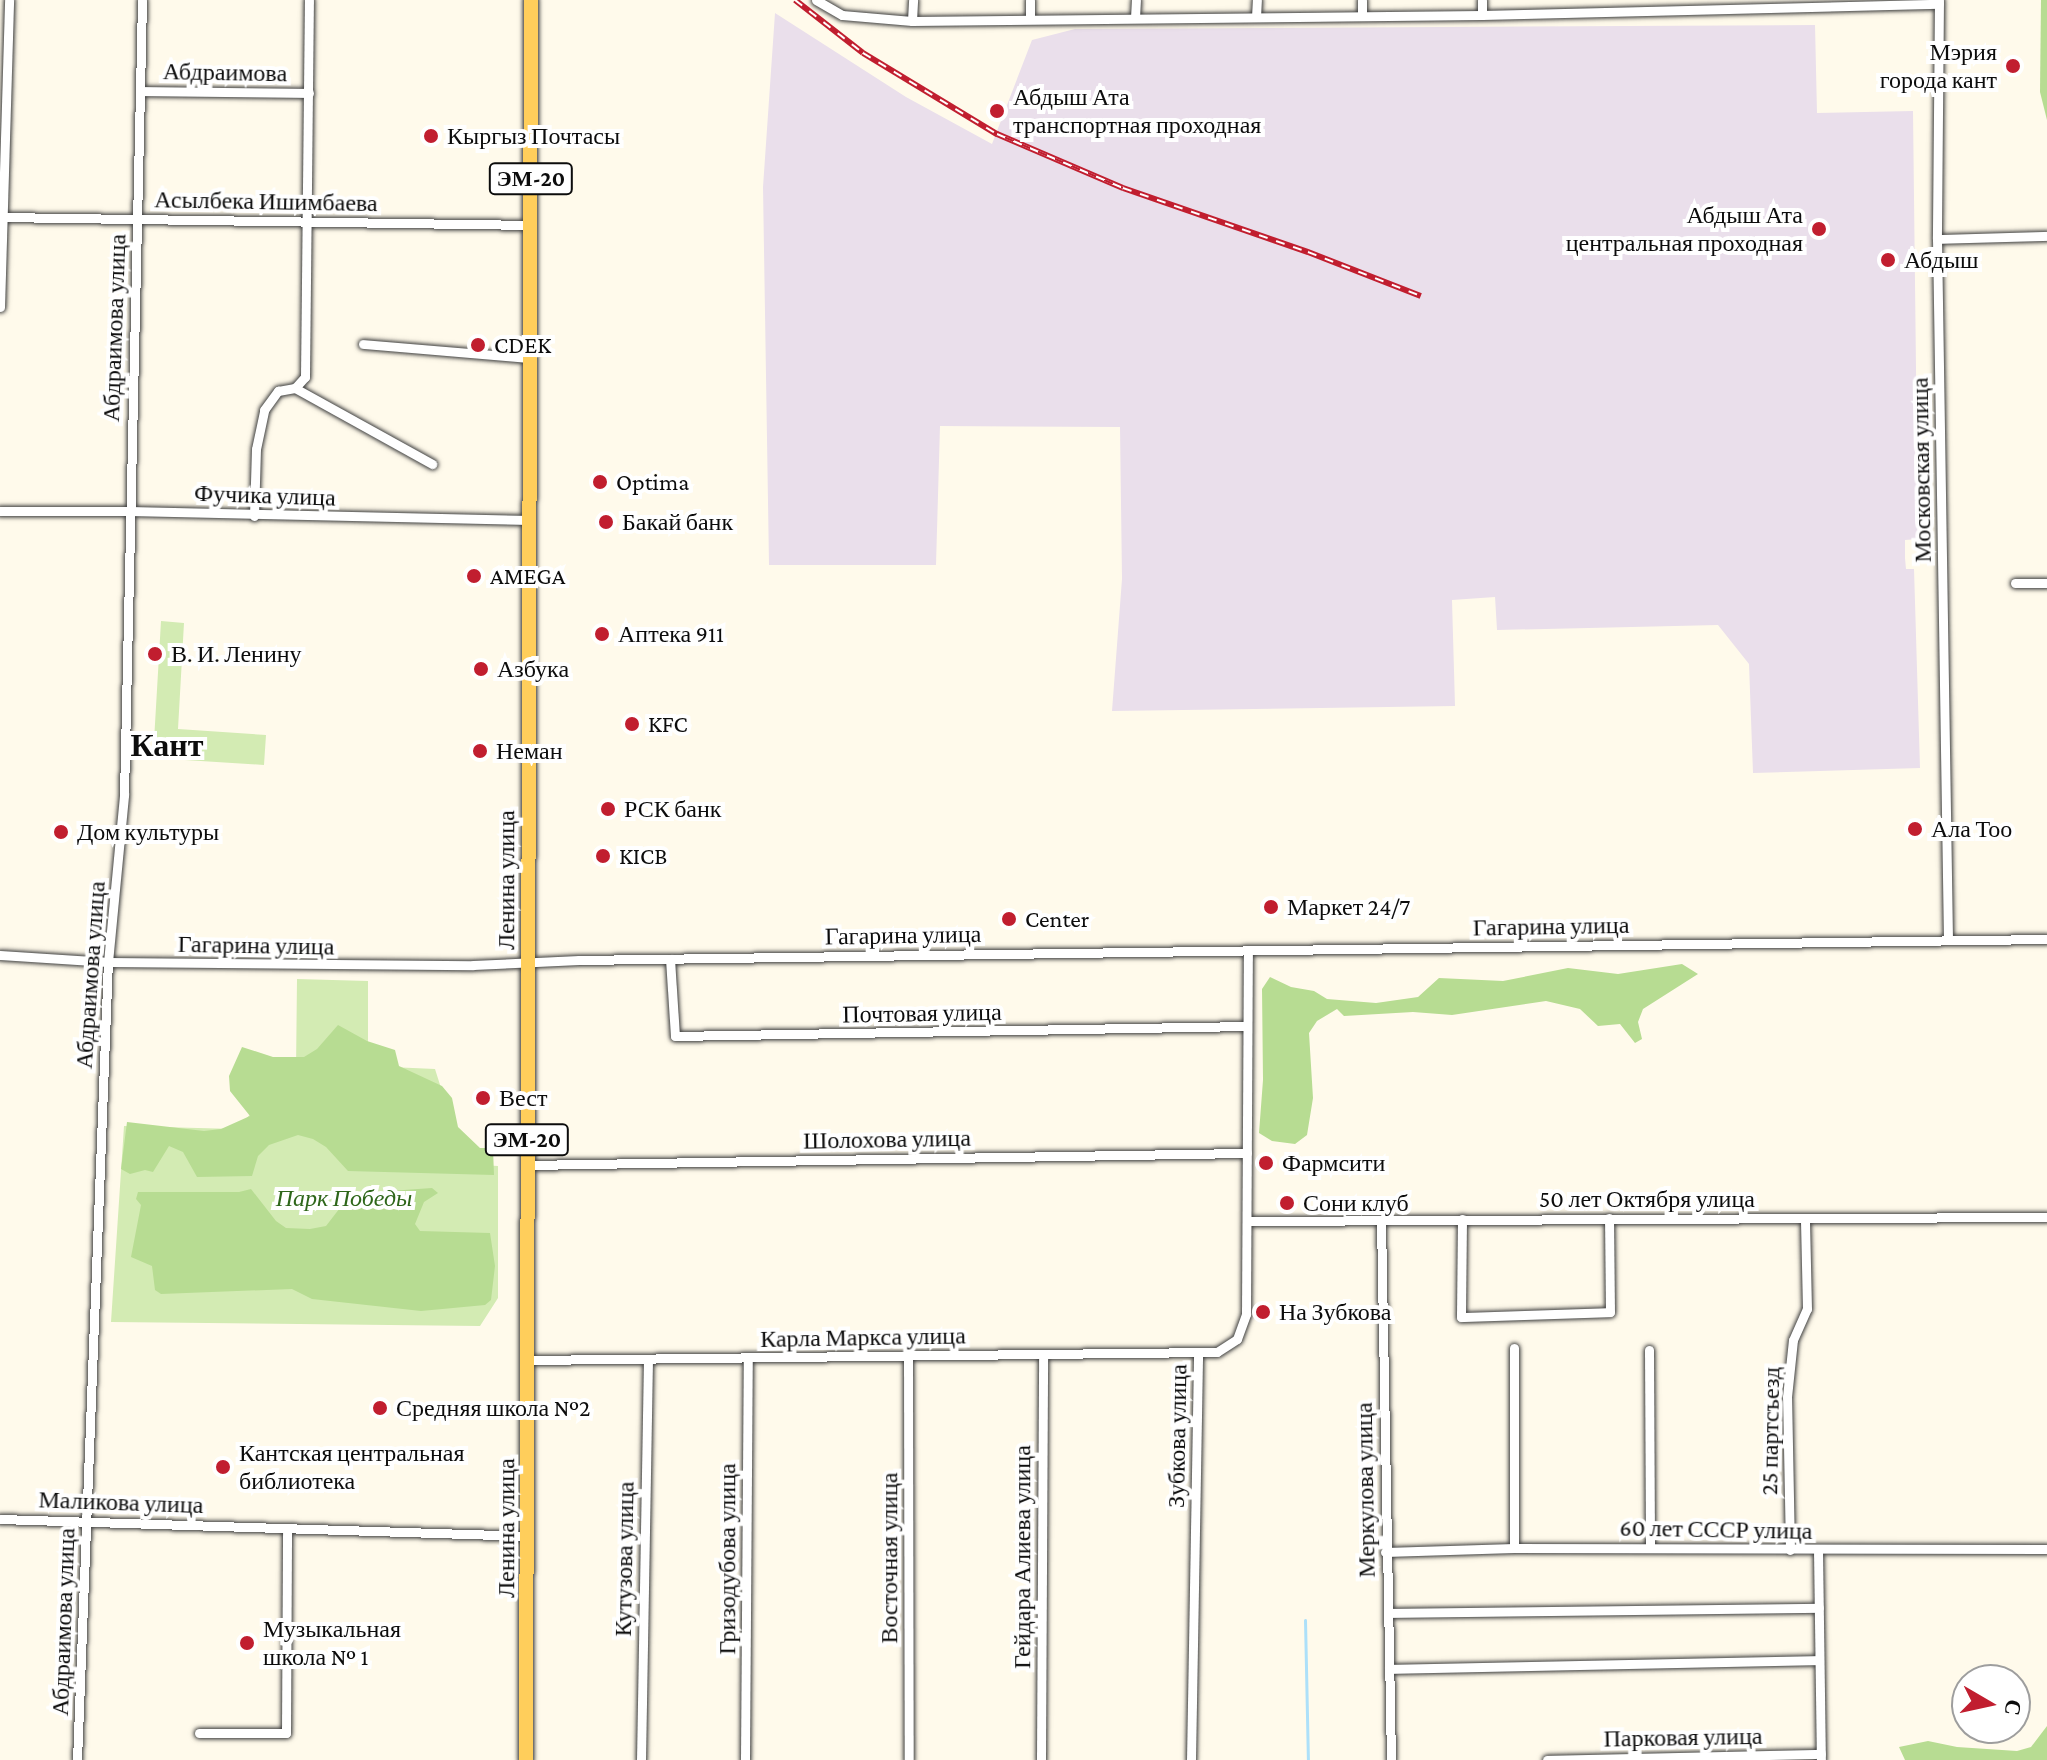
<!DOCTYPE html>
<meta charset="utf-8">
<style>
body{margin:0}
#map{position:relative;width:2047px;height:1760px;overflow:hidden;background:#fffaeb;font-family:"Crimson Pro",serif}
div>[style]{position:absolute}
.industrial>*{inset:0;background:#eadfeb}
.green>*{inset:0;background:#d3ebb3}
.forest>*{inset:0;background:#b7dc92}
.stream>*{height:3px;margin:-1.5px;padding:0 1.5px;transform-origin:1.5px;border-radius:1.5px;background:#ade0f9}
.roads{filter:drop-shadow(0 0 2px #3f3f3f) drop-shadow(0 0 2px #3f3f3f)}
.minor>*{height:9px;margin:-4.5px;padding:0 4.5px;transform-origin:4.5px;border-radius:4.5px;background:#fff}
.primary>*{height:14px;margin:-7px;padding:0 7px;transform-origin:7px;border-radius:7px;background:#ffce5b}
.rail>*{height:6px;margin-top:-3px;transform-origin:0;background:repeating-linear-gradient(90deg,#fff 0 9px,#c11e2f 0 18px);box-sizing:border-box;border-block:2px solid #c11e2f}
.dots>*{width:22px;height:22px;translate:-50% -50%;box-sizing:border-box;border:4px solid #fff;border-radius:50%}
span{translate:-50% -50%;white-space:nowrap;text-align:center;line-height:1.15;-webkit-text-stroke:8px #fff;paint-order:stroke}
.shield-label span{padding:2px 6px;background:#fff;border:2px solid;border-radius:6px;-webkit-text-stroke-width:0}
.shield-label{font-size:22px;color:#0c0c0c;font-weight:700}
.poi-label{font-size:24px;color:#0c0c0c}
.right{translate:-100% -50%;text-align:right}
.left{translate:0 -50%;text-align:left}
.street-label{font-size:24px;color:#0c0c0c}
.park-label{font-size:24px;color:#2e661a;font-style:italic}
.district-label{font-size:32px;color:#0c0c0c;font-weight:700}
.north{position:absolute;left:1951px;top:1664px;width:80px;height:80px;box-sizing:border-box;background:#fff;border:2px solid #9e9e9e;border-radius:50%;rotate:99deg;font-size:22px;font-weight:700;line-height:32px;text-align:center;color:#0c0c0c}
.north::after{content:'';display:block;margin:auto;width:28px;height:36px;background:#c11e2f;clip-path:polygon(50% 0,100% 100%,50% 72%,0 100%)}
</style>
<div id="map">
<div class="industrial">
<div style="clip-path:polygon(775px 13px,906px 97px,992px 144px,1032px 40px,1075px 29px,1815px 25px,1817px 113px,1913px 111px,1918px 539px,1905px 540px,1905px 558px,1906px 569px,1914px 569px,1920px 768px,1753px 773px,1749px 664px,1718px 625px,1497px 630px,1495px 597px,1452px 600px,1455px 706px,1112px 711px,1122px 579px,1120px 427px,940px 426px,936px 565px,769px 565px,763px 187px)"></div>
</div>
<div class="green">
<div style="clip-path:polygon(161px 621px,184px 623px,178px 729px,266px 735px,264px 765px,153px 758px)"></div>
<div style="clip-path:polygon(297px 979px,368px 981px,368px 1066px,435px 1069px,465px 1164px,498px 1166px,498px 1298px,480px 1326px,111px 1322px,124px 1126px,235px 1129px,296px 1071px)"></div>
</div>
<div class="forest">
<div style="clip-path:polygon(2041px 0,2047px 0,2047px 120px,2040px 92px)"></div>
<div style="clip-path:polygon(1682px 964px,1698px 974px,1643px 1009px,1638px 1022px,1642px 1039px,1635px 1043px,1620px 1024px,1598px 1026px,1580px 1009px,1546px 1001px,1452px 1015px,1413px 1012px,1344px 1016px,1337px 1009px,1317px 1021px,1309px 1033px,1313px 1098px,1307px 1135px,1295px 1144px,1272px 1141px,1259px 1133px,1263px 1080px,1262px 989px,1270px 977px,1291px 987px,1314px 991px,1327px 999px,1376px 1003px,1418px 997px,1439px 978px,1503px 981px,1568px 968px,1618px 974px)"></div>
<div style="clip-path:polygon(338px 1025px,367px 1041px,395px 1050px,399px 1066px,442px 1086px,452px 1098px,458px 1127px,480px 1148px,493px 1148px,494px 1175px,348px 1171px,326px 1147px,313px 1139px,298px 1135px,269px 1145px,258px 1156px,252px 1176px,197px 1177px,183px 1152px,169px 1146px,153px 1172px,145px 1170px,130px 1174px,121px 1169px,127px 1122px,204px 1131px,221px 1129px,250px 1116px,230px 1091px,229px 1076px,242px 1047px,273px 1057px,304px 1057px,317px 1049px)"></div>
<div style="clip-path:polygon(432px 1188px,438px 1193px,424px 1202px,415px 1224px,420px 1231px,490px 1233px,495px 1266px,491px 1300px,485px 1305px,421px 1311px,312px 1299px,292px 1289px,161px 1294px,155px 1290px,152px 1266px,131px 1257px,141px 1205px,136px 1199px,138px 1192px,239px 1192px,251px 1189px,276px 1221px,286px 1228px,310px 1229px,326px 1226px,343px 1204px,376px 1192px)"></div>
<div style="clip-path:polygon(2047px 1726px,2047px 1760px,1905px 1760px,1899px 1747px,1928px 1741px,1957px 1747px,2017px 1751px,2031px 1747px)"></div>
</div>
<div class="stream">
<div style="left:1305px;top:1620px;width:140px;rotate:88.8deg"></div>
</div>
<div class="roads">
<div class="minor">
<div style="left:816px;top:0;width:30px;rotate:30deg"></div>
<div style="left:842px;top:15px;width:70px;rotate:4.9deg"></div>
<div style="left:912px;top:21px;width:570px;rotate:-0.6deg"></div>
<div style="left:1482px;top:15px;width:457px;rotate:-1.4deg"></div>
<div style="left:1030px;top:0;width:19px;rotate:90deg"></div>
<div style="left:1482px;top:0;width:15px;rotate:90deg"></div>
<div style="left:1939px;top:0;width:239px;rotate:90.5deg"></div>
<div style="left:1937px;top:239px;width:701px;rotate:89.1deg"></div>
<div style="left:1362px;top:16px;width:16px;rotate:-90deg"></div>
<div style="left:1256px;top:17px;width:17px;rotate:-87deg"></div>
<div style="left:1135px;top:18px;width:18px;rotate:-87deg"></div>
<div style="left:912px;top:21px;width:21px;rotate:-87deg"></div>
<div style="left:140px;top:91px;width:169px;rotate:0.7deg"></div>
<div style="left:0;top:217px;width:531px;rotate:0.86deg"></div>
<div style="left:1937px;top:239px;width:110px;rotate:-1.6deg"></div>
<div style="left:0;top:307px;width:307px;rotate:-88.3deg"></div>
<div style="left:363px;top:344px;width:168px;rotate:4.8deg"></div>
<div style="left:295px;top:388px;width:157px;rotate:29deg"></div>
<div style="left:0;top:511px;width:129px"></div>
<div style="left:129px;top:511px;width:401px;rotate:1.3deg"></div>
<div style="left:254px;top:516px;width:67px;rotate:-88.3deg"></div>
<div style="left:256px;top:449px;width:40px;rotate:-78deg"></div>
<div style="left:264px;top:410px;width:24px;rotate:-54deg"></div>
<div style="left:278px;top:391px;width:17px;rotate:-10deg"></div>
<div style="left:295px;top:388px;width:15px;rotate:-48deg"></div>
<div style="left:305px;top:377px;width:377px;rotate:-89.4deg"></div>
<div style="left:2015px;top:583px;width:32px"></div>
<div style="left:0;top:955px;width:108px;rotate:3.7deg"></div>
<div style="left:108px;top:962px;width:365px;rotate:0.5deg"></div>
<div style="left:473px;top:965px;width:106px;rotate:-2.7deg"></div>
<div style="left:579px;top:960px;width:1468px;rotate:-0.82deg"></div>
<div style="left:670px;top:959px;width:77px;rotate:86.3deg"></div>
<div style="left:675px;top:1036px;width:572px;rotate:-1deg"></div>
<div style="left:528px;top:1165px;width:719px;rotate:-0.96deg"></div>
<div style="left:1462px;top:1219px;width:98px;rotate:90.6deg"></div>
<div style="left:1461px;top:1317px;width:149px;rotate:-1.9deg"></div>
<div style="left:1610px;top:1312px;width:94px;rotate:-90.6deg"></div>
<div style="left:1381px;top:1220px;width:540px;rotate:88.94deg"></div>
<div style="left:1247px;top:1221px;width:800px;rotate:-0.29deg"></div>
<div style="left:1649px;top:1350px;width:198px;rotate:89.7deg"></div>
<div style="left:908px;top:1356px;width:404px;rotate:89.9deg"></div>
<div style="left:528px;top:1360px;width:689px;rotate:-0.67deg"></div>
<div style="left:1217px;top:1352px;width:24px;rotate:-33deg"></div>
<div style="left:1237px;top:1339px;width:27px;rotate:-70deg"></div>
<div style="left:1246px;top:1314px;width:363px;rotate:-89.7deg"></div>
<div style="left:0;top:1519px;width:529px;rotate:1.84deg"></div>
<div style="left:1514px;top:1548px;width:200px;rotate:-90deg"></div>
<div style="left:1790px;top:1550px;width:153px;rotate:-91.1deg"></div>
<div style="left:1787px;top:1397px;width:57px;rotate:-84deg"></div>
<div style="left:1793px;top:1340px;width:34px;rotate:-66deg"></div>
<div style="left:1807px;top:1309px;width:89px;rotate:-91.3deg"></div>
<div style="left:1818px;top:1550px;width:210px;rotate:89.2deg"></div>
<div style="left:1385px;top:1552px;width:129px;rotate:-1.8deg"></div>
<div style="left:1514px;top:1548px;width:533px;rotate:0.11deg"></div>
<div style="left:1388px;top:1613px;width:431px;rotate:-0.7deg"></div>
<div style="left:1389px;top:1669px;width:430px;rotate:-1.2deg"></div>
<div style="left:199px;top:1733px;width:87px"></div>
<div style="left:286px;top:1733px;width:205px;rotate:-89.7deg"></div>
<div style="left:77px;top:1760px;width:799px;rotate:-87.78deg"></div>
<div style="left:108px;top:962px;width:168px;rotate:-84.5deg"></div>
<div style="left:124px;top:795px;width:795px;rotate:-88.7deg"></div>
<div style="left:641px;top:1760px;width:401px;rotate:-89deg"></div>
<div style="left:745px;top:1760px;width:401px;rotate:-89.6deg"></div>
<div style="left:1041px;top:1760px;width:406px;rotate:-89.7deg"></div>
<div style="left:1191px;top:1760px;width:408px;rotate:-89deg"></div>
<div style="left:1547px;top:1760px;width:274px;rotate:-1.3deg"></div>
</div>
<div class="primary">
<div style="left:526px;top:1760px;width:1760px;rotate:-89.84deg"></div>
</div>
</div>
<div class="rail">
<div style="left:795px;top:0;width:86px;rotate:37.9deg"></div>
<div style="left:863px;top:53px;width:157px;rotate:31.2deg"></div>
<div style="left:997px;top:134px;width:137px;rotate:23.2deg"></div>
<div style="left:1123px;top:188px;width:196px;rotate:19.1deg"></div>
<div style="left:1308px;top:252px;width:121px;rotate:21.3deg"></div>
</div>
<div class="dots">
<div style="left:2013px;top:66px;background:#c11e2f"></div>
<div style="left:997px;top:111px;background:#c11e2f"></div>
<div style="left:431px;top:136px;background:#c11e2f"></div>
<div style="left:1819px;top:229px;background:#c11e2f"></div>
<div style="left:1888px;top:260px;background:#c11e2f"></div>
<div style="left:478px;top:345px;background:#c11e2f"></div>
<div style="left:600px;top:482px;background:#c11e2f"></div>
<div style="left:606px;top:522px;background:#c11e2f"></div>
<div style="left:474px;top:576px;background:#c11e2f"></div>
<div style="left:602px;top:634px;background:#c11e2f"></div>
<div style="left:155px;top:654px;background:#c11e2f"></div>
<div style="left:481px;top:669px;background:#c11e2f"></div>
<div style="left:632px;top:724px;background:#c11e2f"></div>
<div style="left:480px;top:751px;background:#c11e2f"></div>
<div style="left:608px;top:809px;background:#c11e2f"></div>
<div style="left:1915px;top:829px;background:#c11e2f"></div>
<div style="left:61px;top:832px;background:#c11e2f"></div>
<div style="left:603px;top:856px;background:#c11e2f"></div>
<div style="left:1271px;top:907px;background:#c11e2f"></div>
<div style="left:1009px;top:919px;background:#c11e2f"></div>
<div style="left:483px;top:1098px;background:#c11e2f"></div>
<div style="left:1266px;top:1163px;background:#c11e2f"></div>
<div style="left:1287px;top:1203px;background:#c11e2f"></div>
<div style="left:1263px;top:1312px;background:#c11e2f"></div>
<div style="left:380px;top:1408px;background:#c11e2f"></div>
<div style="left:223px;top:1467px;background:#c11e2f"></div>
<div style="left:247px;top:1643px;background:#c11e2f"></div>
</div>
<div class="shield-label">
<span style="left:531px;top:179px">ЭМ-20</span>
<span style="left:527px;top:1140px">ЭМ-20</span>
</div>
<div class="poi-label">
<span class="right" style="left:1997px;top:66px">Мэрия<br>города кант</span>
<span class="left" style="left:1013px;top:111px">Абдыш Ата<br>транспортная проходная</span>
<span class="left" style="left:447px;top:136px">Кыргыз Почтасы</span>
<span class="right" style="left:1803px;top:229px">Абдыш Ата<br>центральная проходная</span>
<span class="left" style="left:1904px;top:260px">Абдыш</span>
<span class="left" style="left:494px;top:345px">CDEK</span>
<span class="left" style="left:616px;top:482px">Optima</span>
<span class="left" style="left:622px;top:522px">Бакай банк</span>
<span class="left" style="left:490px;top:576px">AMEGA</span>
<span class="left" style="left:618px;top:634px">Аптека 911</span>
<span class="left" style="left:171px;top:654px">В. И. Ленину</span>
<span class="left" style="left:497px;top:669px">Азбука</span>
<span class="left" style="left:648px;top:724px">KFC</span>
<span class="left" style="left:496px;top:751px">Неман</span>
<span class="left" style="left:624px;top:809px">РСК банк</span>
<span class="left" style="left:1931px;top:829px">Ала Тоо</span>
<span class="left" style="left:77px;top:832px">Дом культуры</span>
<span class="left" style="left:619px;top:856px">KICB</span>
<span class="left" style="left:1287px;top:907px">Маркет 24/7</span>
<span class="left" style="left:1025px;top:919px">Center</span>
<span class="left" style="left:499px;top:1098px">Вест</span>
<span class="left" style="left:1282px;top:1163px">Фармсити</span>
<span class="left" style="left:1303px;top:1203px">Сони клуб</span>
<span class="left" style="left:1279px;top:1312px">На Зубкова</span>
<span class="left" style="left:396px;top:1408px">Средняя школа №2</span>
<span class="left" style="left:239px;top:1467px">Кантская центральная<br>библиотека</span>
<span class="left" style="left:263px;top:1643px">Музыкальная<br>школа № 1</span>
</div>
<div class="street-label">
<span style="left:225px;top:72px;rotate:1deg">Абдраимова</span>
<span style="left:266px;top:201px;rotate:1deg">Асылбека Ишимбаева</span>
<span style="left:114px;top:328px;rotate:-88deg">Абдраимова улица</span>
<span style="left:1921px;top:470px;rotate:-91deg">Московская улица</span>
<span style="left:265px;top:495px;rotate:2deg">Фучика улица</span>
<span style="left:506px;top:880px;rotate:-90deg">Ленина улица</span>
<span style="left:1551px;top:926px;rotate:-1deg">Гагарина улица</span>
<span style="left:903px;top:935px;rotate:-1deg">Гагарина улица</span>
<span style="left:256px;top:945px;rotate:1deg">Гагарина улица</span>
<span style="left:90px;top:975px;rotate:-86deg">Абдраимова улица</span>
<span style="left:922px;top:1013px;rotate:-1deg">Почтовая улица</span>
<span style="left:887px;top:1139px;rotate:-1deg">Шолохова улица</span>
<span style="left:1647px;top:1199px">50 лет Октября улица</span>
<span style="left:863px;top:1337px;rotate:-1deg">Карла Маркса улица</span>
<span style="left:1770px;top:1431px;rotate:-89deg">25 партсъезд</span>
<span style="left:1177px;top:1436px;rotate:-89deg">Зубкова улица</span>
<span style="left:1365px;top:1490px;rotate:-91deg">Меркулова улица</span>
<span style="left:121px;top:1502px;rotate:2deg">Маликова улица</span>
<span style="left:506px;top:1528px;rotate:-90deg">Ленина улица</span>
<span style="left:1716px;top:1529px;rotate:1deg">60 лет СССР улица</span>
<span style="left:1022px;top:1557px;rotate:-90deg">Гейдара Алиева улица</span>
<span style="left:889px;top:1558px;rotate:-90deg">Восточная улица</span>
<span style="left:624px;top:1559px;rotate:-89deg">Кутузова улица</span>
<span style="left:727px;top:1559px;rotate:-90deg">Гризодубова улица</span>
<span style="left:63px;top:1622px;rotate:-88deg">Абдраимова улица</span>
<span style="left:1683px;top:1737px;rotate:-1deg">Парковая улица</span>
</div>
<div class="park-label">
<span style="left:344px;top:1198px">Парк Победы</span>
</div>
<div class="district-label">
<span style="left:167px;top:745px">Кант</span>
</div>
<div class="north">С</div>
</div>
